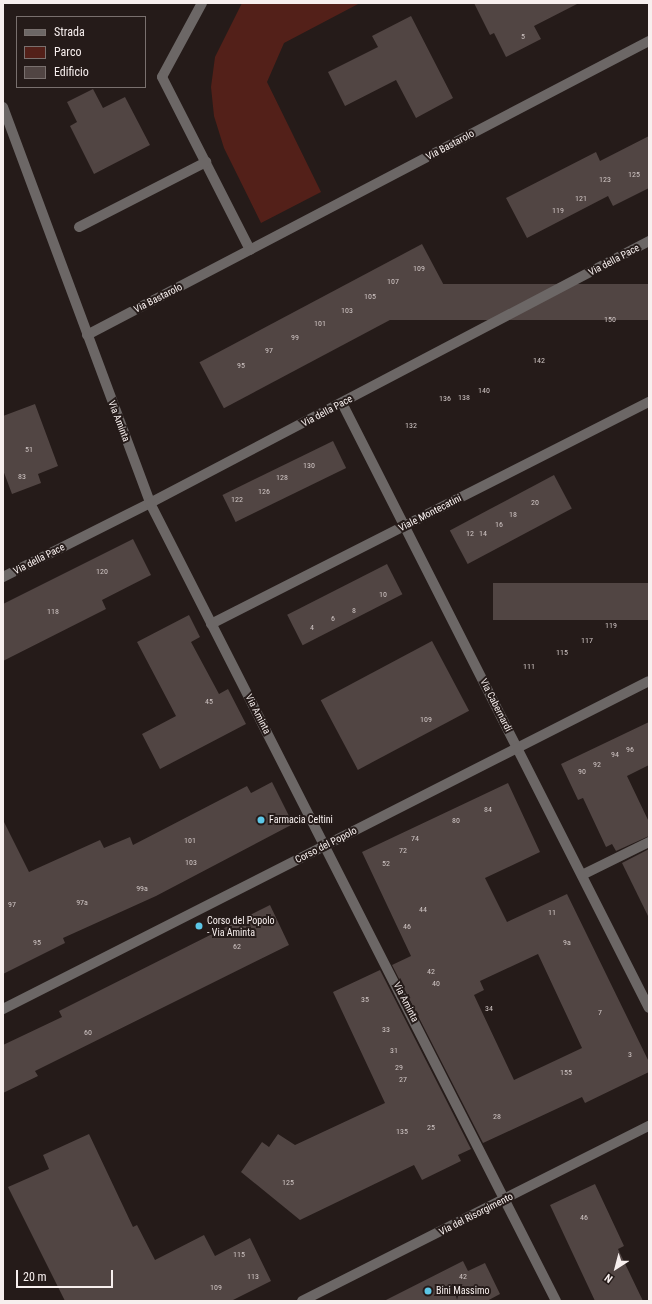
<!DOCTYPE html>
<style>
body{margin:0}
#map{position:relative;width:652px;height:1304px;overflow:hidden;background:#251b19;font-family:"Roboto Condensed",sans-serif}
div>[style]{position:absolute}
.green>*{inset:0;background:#532019}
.building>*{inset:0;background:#514543;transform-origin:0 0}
.minor>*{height:10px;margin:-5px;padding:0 5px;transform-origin:5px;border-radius:5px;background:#6c6766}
.tertiary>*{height:10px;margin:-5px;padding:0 5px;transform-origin:5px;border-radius:5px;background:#6c6766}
.dots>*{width:11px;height:11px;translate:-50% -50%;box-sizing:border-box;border:2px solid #251b19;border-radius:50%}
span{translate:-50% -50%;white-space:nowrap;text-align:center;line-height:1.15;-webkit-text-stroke:4px #251b19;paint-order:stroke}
.number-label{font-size:8px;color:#cec4c3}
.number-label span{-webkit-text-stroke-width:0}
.street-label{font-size:10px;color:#f7efee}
.poi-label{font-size:10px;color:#f7efee}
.left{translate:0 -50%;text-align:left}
.frame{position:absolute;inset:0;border:4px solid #f7efee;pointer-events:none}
.legend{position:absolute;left:16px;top:16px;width:130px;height:72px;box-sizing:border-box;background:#251b19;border:1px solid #79706e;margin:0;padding:5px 7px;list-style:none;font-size:12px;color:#f7efee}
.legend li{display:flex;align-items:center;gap:8px;height:20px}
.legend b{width:20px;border:1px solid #79706e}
.north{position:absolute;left:596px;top:1248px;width:40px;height:40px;-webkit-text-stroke:3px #251b19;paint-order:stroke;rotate:216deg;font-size:11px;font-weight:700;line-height:16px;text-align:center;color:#f7efee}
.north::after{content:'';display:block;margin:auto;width:14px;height:18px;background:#f7efee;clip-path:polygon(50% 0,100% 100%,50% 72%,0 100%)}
.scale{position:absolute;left:16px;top:1270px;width:97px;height:18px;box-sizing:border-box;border:2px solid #f7efee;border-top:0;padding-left:5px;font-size:12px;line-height:14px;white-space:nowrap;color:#f7efee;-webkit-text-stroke:3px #251b19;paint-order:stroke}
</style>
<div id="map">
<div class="green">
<div style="clip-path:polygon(242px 3px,360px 3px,284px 43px,267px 82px,321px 192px,261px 223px,224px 148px,214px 116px,211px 87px,215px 57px)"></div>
</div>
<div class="building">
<div style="clip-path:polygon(474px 3px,579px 3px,534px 26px,541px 39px,506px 57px,494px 33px,490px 35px)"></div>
<div style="clip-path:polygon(411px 16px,453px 98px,416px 118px,396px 80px,345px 106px,328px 72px,378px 47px,372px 36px)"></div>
<div style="clip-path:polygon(93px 89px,103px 108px,125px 97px,150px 145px,94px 174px,70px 126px,77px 122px,67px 102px)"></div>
<div style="clip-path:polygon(649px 136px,649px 188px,613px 206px,608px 196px,527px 238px,506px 198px,596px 152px,600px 161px)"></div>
<div style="left:422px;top:244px;width:52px;height:252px;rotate:62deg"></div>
<div style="left:649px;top:284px;width:36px;height:286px;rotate:90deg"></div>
<div style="clip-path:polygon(35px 404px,58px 466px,38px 474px,41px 483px,12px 494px,3px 470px,3px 416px)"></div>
<div style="left:333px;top:441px;width:30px;height:123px;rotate:64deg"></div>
<div style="left:554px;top:475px;width:38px;height:118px;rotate:62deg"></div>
<div style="clip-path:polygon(133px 539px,151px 575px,102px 600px,106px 609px,3px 661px,3px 604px)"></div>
<div style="left:387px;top:564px;width:34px;height:112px;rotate:63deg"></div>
<div style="left:649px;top:583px;width:37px;height:156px;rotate:90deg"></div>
<div style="clip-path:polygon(189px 615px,200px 637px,191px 642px,219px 694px,228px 689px,246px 724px,160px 769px,142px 734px,176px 716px,137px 642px)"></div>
<div style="left:432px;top:641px;width:79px;height:126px;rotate:62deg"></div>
<div style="clip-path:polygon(649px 722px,649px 765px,627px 776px,649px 822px,649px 836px,616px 851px,612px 844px,606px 847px,583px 798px,578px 800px,561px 764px)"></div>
<div style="clip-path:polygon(272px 782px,293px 824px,156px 896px,63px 938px,65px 943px,3px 974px,3px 820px,29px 872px,100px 840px,104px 848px,130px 837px,133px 845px,247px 786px,251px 793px)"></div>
<div style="clip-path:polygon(evenodd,508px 783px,540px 852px,485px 878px,507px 922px,567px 894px,649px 1062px,649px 1072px,585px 1103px,582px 1097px,483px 1143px,392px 965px,411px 956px,362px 852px,508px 783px,538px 954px,582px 1048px,514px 1080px,474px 995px,484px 990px,480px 981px,538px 954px)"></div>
<div style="clip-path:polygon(649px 849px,649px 918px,622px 863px)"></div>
<div style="clip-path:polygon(270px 905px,289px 945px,35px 1071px,38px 1076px,3px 1093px,3px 1045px,62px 1017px,59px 1011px)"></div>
<div style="clip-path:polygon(380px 970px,471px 1149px,458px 1155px,461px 1161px,422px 1180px,414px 1165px,300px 1220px,241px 1172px,262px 1142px,269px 1147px,278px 1134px,295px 1145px,385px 1103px,333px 992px)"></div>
<div style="clip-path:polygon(89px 1134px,133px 1227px,137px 1225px,155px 1260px,204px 1235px,215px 1256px,250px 1238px,271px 1281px,231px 1301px,65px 1301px,8px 1187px,49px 1169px,43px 1155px)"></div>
<div style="clip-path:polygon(595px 1184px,624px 1246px,618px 1249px,643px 1301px,595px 1301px,550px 1205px)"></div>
<div style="clip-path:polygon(463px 1261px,468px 1271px,485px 1263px,500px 1294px,487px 1301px,384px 1301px)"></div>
</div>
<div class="minor">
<div style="left:202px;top:3px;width:84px;rotate:118.4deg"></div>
<div style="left:162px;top:77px;width:194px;rotate:63deg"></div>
<div style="left:3px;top:107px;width:422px;rotate:69.6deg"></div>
<div style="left:150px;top:503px;width:895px;rotate:63.03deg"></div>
<div style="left:79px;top:227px;width:143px;rotate:-27.1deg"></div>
<div style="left:87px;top:335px;width:634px;rotate:-27.62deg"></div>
<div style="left:342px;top:403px;width:678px;rotate:63.1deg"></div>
<div style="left:3px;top:577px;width:165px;rotate:-26.7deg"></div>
<div style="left:150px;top:503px;width:564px;rotate:-27.7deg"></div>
<div style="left:211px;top:624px;width:491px;rotate:-26.9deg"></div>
<div style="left:582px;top:875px;width:75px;rotate:-26.2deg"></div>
<div style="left:302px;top:1301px;width:389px;rotate:-26.8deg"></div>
</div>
<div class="tertiary">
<div style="left:3px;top:1009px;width:724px;rotate:-26.92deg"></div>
</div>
<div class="dots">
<div style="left:261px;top:820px;background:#5cc7e7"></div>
<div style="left:199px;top:926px;background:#5cc7e7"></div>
<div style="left:428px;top:1291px;background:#5cc7e7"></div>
</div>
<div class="number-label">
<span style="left:523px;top:37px">5</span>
<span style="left:634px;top:175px">125</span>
<span style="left:605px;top:180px">123</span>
<span style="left:581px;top:199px">121</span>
<span style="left:558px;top:211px">119</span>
<span style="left:419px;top:269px">109</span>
<span style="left:393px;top:282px">107</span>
<span style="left:370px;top:297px">105</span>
<span style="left:347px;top:311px">103</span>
<span style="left:610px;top:320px">150</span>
<span style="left:320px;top:324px">101</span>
<span style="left:295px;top:338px">99</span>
<span style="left:269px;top:351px">97</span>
<span style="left:539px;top:361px">142</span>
<span style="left:241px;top:366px">95</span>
<span style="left:484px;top:391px">140</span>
<span style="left:464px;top:398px">138</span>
<span style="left:445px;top:399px">136</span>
<span style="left:411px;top:426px">132</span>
<span style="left:29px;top:450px">51</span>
<span style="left:309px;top:466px">130</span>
<span style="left:22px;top:477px">83</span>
<span style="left:282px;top:478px">128</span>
<span style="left:264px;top:492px">126</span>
<span style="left:237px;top:500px">122</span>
<span style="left:535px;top:503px">20</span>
<span style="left:513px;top:515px">18</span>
<span style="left:499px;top:525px">16</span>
<span style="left:470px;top:534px">12</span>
<span style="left:483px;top:534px">14</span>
<span style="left:102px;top:572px">120</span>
<span style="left:383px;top:595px">10</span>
<span style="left:354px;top:611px">8</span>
<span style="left:53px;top:612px">118</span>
<span style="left:333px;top:619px">6</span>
<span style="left:611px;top:626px">119</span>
<span style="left:312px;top:628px">4</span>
<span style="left:587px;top:641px">117</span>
<span style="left:562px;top:653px">115</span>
<span style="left:529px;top:667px">111</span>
<span style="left:209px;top:702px">45</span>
<span style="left:426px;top:720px">109</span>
<span style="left:630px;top:750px">96</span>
<span style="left:615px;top:755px">94</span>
<span style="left:597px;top:765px">92</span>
<span style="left:582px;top:772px">90</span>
<span style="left:488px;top:810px">84</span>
<span style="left:456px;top:821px">80</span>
<span style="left:415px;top:839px">74</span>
<span style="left:190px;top:841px">101</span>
<span style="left:403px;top:851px">72</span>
<span style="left:191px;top:863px">103</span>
<span style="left:386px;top:864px">52</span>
<span style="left:142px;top:889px">99a</span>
<span style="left:82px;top:903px">97a</span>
<span style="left:12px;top:905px">97</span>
<span style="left:423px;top:910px">44</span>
<span style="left:552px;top:913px">11</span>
<span style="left:407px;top:927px">46</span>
<span style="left:37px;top:943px">95</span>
<span style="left:567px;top:943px">9a</span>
<span style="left:237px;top:947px">62</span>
<span style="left:431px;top:972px">42</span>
<span style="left:436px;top:984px">40</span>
<span style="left:365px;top:1000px">35</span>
<span style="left:489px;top:1009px">34</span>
<span style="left:600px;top:1013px">7</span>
<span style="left:386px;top:1030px">33</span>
<span style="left:88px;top:1033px">60</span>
<span style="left:394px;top:1051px">31</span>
<span style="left:630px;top:1055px">3</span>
<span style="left:399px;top:1068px">29</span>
<span style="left:566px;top:1073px">155</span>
<span style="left:403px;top:1080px">27</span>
<span style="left:497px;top:1117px">28</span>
<span style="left:431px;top:1128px">25</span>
<span style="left:402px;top:1132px">135</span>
<span style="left:288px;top:1183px">125</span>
<span style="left:584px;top:1218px">46</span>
<span style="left:239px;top:1255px">115</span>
<span style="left:253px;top:1277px">113</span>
<span style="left:463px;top:1277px">42</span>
<span style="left:216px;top:1288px">109</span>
</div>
<div class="street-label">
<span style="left:450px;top:145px;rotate:-28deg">Via Bastarolo</span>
<span style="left:614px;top:260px;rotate:-28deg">Via della Pace</span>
<span style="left:158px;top:298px;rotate:-27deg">Via Bastarolo</span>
<span style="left:327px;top:411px;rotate:-28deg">Via della Pace</span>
<span style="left:119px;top:421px;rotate:69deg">Via Aminta</span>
<span style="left:430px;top:513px;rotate:-27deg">Viale Montecatini</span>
<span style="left:39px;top:559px;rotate:-27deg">Via della Pace</span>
<span style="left:496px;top:705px;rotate:63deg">Via Cabernardi</span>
<span style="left:258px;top:714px;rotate:63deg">Via Aminta</span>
<span style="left:326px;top:845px;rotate:-27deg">Corso del Popolo</span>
<span style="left:406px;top:1002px;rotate:63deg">Via Aminta</span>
<span style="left:476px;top:1214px;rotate:-27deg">Via del Risorgimento</span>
</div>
<div class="poi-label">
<span class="left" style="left:269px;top:820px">Farmacia Celtini</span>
<span class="left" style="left:207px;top:926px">Corso del Popolo<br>- Via Aminta</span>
<span class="left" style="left:436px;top:1291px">Bini Massimo</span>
</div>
<div class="frame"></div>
<ul class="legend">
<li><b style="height:5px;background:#6c6766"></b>Strada</li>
<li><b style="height:11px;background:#532019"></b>Parco</li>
<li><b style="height:11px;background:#514543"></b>Edificio</li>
</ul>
<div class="north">N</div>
<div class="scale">20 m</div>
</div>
